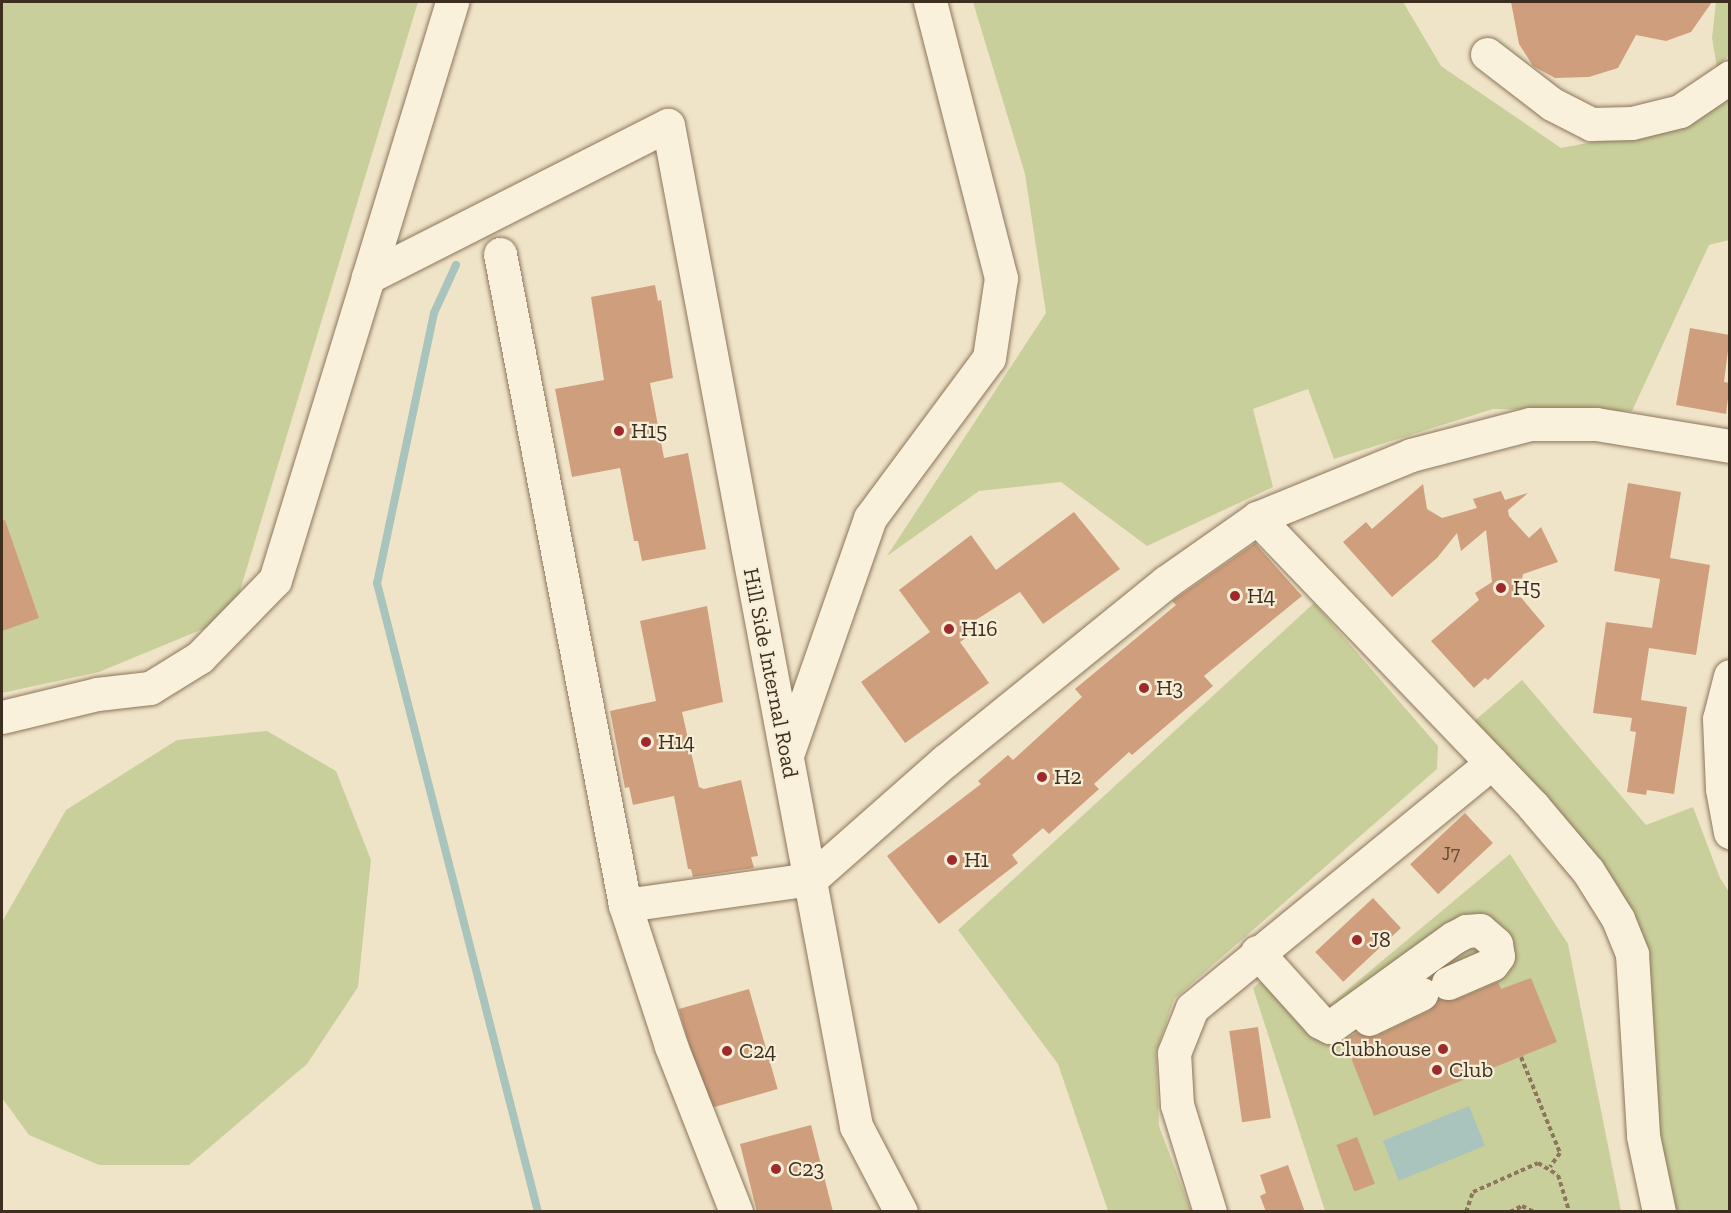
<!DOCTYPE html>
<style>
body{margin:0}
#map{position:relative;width:1731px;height:1213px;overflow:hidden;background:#f0e4c8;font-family:"Zilla Slab",serif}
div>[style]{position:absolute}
.green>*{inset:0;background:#c9cf9b}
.water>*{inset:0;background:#a9c4bc;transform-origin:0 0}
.stream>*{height:8px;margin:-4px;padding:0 4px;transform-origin:4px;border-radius:4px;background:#a9c4bc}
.building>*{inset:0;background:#cf9f7d;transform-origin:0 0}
.path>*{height:4px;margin-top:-2px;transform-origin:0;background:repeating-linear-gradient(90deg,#8d765c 0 4.5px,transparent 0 7.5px)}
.roads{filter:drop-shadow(0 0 2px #8d765c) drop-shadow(0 0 2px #8d765c)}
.minor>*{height:33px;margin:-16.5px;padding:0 16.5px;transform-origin:16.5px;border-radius:16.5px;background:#faf1dc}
.dots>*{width:16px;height:16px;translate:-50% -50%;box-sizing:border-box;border:3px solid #f7eed8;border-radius:50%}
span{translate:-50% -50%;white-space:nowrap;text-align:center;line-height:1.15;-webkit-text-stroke:4.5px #f7eed8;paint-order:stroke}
.number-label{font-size:20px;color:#624a37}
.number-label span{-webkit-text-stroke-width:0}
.poi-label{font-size:22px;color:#3d2e20}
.left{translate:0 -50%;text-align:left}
.right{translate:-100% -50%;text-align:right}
.street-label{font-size:22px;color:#3d2e20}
.frame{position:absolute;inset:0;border:3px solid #3d2e20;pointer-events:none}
</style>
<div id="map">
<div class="green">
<div style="clip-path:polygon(2px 2px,418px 2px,232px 617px,99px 672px,2px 693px)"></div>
<div style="clip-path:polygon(973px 2px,1403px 2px,1441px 66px,1561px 148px,1667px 128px,1729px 92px,1729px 240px,1709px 245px,1632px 411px,1493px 409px,1334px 459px,1308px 389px,1253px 409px,1273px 487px,1147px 546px,1061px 482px,979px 491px,887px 556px,1046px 313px,1025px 174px)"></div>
<div style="clip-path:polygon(1716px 2px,1729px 2px,1729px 55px,1717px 68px,1712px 38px)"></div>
<div style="clip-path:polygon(1314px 603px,1438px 746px,1437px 769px,1174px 999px,1156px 1053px,1159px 1126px,1191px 1211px,1108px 1211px,1058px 1064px,958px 930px)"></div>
<div style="clip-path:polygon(1522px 680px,1646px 825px,1693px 807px,1720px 878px,1729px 892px,1729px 1211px,1669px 1211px,1618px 920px,1472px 723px)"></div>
<div style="clip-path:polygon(267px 731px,336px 771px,371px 860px,358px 987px,307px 1064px,189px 1165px,99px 1165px,29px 1135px,2px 1098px,2px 922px,66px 810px,177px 740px)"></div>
<div style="clip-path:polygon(1510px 854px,1568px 944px,1621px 1211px,1325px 1211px,1253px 988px,1284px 961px,1328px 1006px)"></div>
</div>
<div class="water">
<div style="left:1469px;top:1106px;width:43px;height:93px;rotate:68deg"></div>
</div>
<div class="stream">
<div style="left:456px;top:265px;width:53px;rotate:114.6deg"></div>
<div style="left:434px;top:313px;width:276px;rotate:101.9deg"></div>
<div style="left:377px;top:583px;width:649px;rotate:75.64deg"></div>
</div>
<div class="building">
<div style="clip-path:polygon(1511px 2px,1712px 2px,1691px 32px,1666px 41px,1636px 35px,1618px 68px,1589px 77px,1555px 78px,1533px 66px,1519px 44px)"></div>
<div style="clip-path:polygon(655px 285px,658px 301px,661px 300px,673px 378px,650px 383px,664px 458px,688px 453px,706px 549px,642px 561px,638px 541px,634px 541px,620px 468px,572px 477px,555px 389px,604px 380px,591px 297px)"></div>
<div style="clip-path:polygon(1690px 328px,1730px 335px,1724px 382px,1730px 383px,1726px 414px,1676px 405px)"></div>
<div style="clip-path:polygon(1628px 483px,1681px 492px,1670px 558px,1710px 565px,1696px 655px,1649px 648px,1641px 700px,1687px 707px,1674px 794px,1647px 790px,1646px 795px,1627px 792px,1636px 732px,1630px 731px,1632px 718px,1593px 713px,1606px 622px,1652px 628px,1660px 579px,1614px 571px)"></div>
<div style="clip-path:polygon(1423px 484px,1427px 509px,1442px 518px,1477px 508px,1473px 499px,1501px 491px,1505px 500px,1528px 493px,1508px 510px,1509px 516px,1529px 538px,1541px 527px,1558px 562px,1523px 574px,1519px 595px,1545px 626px,1488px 680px,1485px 678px,1474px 688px,1431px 641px,1479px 600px,1475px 593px,1492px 582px,1486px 530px,1461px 551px,1457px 533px,1437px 558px,1392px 597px,1343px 542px,1366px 522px,1372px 529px)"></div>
<div style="clip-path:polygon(1074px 512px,1120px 569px,1043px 624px,1020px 592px,968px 625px,973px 633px,960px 642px,989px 683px,905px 743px,861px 682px,930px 632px,899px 590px,971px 535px,996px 570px)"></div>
<div style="clip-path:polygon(5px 520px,39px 618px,2px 631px,2px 521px)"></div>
<div style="clip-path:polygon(1255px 543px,1302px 596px,1204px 676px,1213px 686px,1132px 755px,1129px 752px,1094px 784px,1099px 789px,1049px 834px,1043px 828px,1012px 855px,1018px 863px,939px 924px,887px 856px,981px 784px,978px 781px,1008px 755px,1013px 760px,1082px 697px,1075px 689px,1176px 605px,1172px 601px)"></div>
<div style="clip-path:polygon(707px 606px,723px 702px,682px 712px,699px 787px,704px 789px,741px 780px,758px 856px,751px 857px,754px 868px,693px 877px,691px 869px,688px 869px,674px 796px,633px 805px,629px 787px,625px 788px,610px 711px,656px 701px,640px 621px)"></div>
<div style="left:1465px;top:813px;width:41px;height:75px;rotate:47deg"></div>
<div style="left:1373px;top:898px;width:41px;height:79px;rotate:47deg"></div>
<div style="clip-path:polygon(1531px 978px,1557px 1042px,1374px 1116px,1344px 1040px,1357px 1033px,1377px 1036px,1429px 1011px,1439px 999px,1455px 1000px,1498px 982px,1501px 989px)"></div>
<div style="left:749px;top:989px;width:104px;height:73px;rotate:74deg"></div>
<div style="left:1258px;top:1027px;width:92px;height:29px;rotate:82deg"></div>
<div style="clip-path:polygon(811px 1125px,833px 1212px,757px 1212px,740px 1144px)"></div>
<div style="left:1357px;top:1137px;width:50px;height:22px;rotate:69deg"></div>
<div style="clip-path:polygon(1288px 1165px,1305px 1212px,1266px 1212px,1260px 1196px,1266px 1193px,1260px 1175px)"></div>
</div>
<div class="path">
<div style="left:1521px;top:1057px;width:104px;rotate:67.9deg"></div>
<div style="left:1560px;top:1153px;width:17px;rotate:126deg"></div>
<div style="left:1466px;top:1212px;width:21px;rotate:-71deg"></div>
<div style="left:1473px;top:1192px;width:71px;rotate:-24deg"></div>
<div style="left:1538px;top:1163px;width:23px;rotate:31deg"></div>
<div style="left:1558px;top:1175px;width:39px;rotate:73deg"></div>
<div style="left:1510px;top:1212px;width:13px;rotate:-27deg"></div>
<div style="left:1522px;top:1206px;width:13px;rotate:27deg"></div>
</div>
<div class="roads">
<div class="minor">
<div style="left:1487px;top:54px;width:82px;rotate:37.6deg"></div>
<div style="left:1552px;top:104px;width:44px;rotate:27.1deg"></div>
<div style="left:1591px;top:124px;width:41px;rotate:-1.4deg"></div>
<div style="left:1632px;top:123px;width:49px;rotate:-14deg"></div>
<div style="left:1680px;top:111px;width:60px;rotate:-34.2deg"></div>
<div style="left:500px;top:254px;width:663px;rotate:79.13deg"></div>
<div style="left:625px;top:905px;width:148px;rotate:71.9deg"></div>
<div style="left:671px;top:1046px;width:178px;rotate:68.6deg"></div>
<div style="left:368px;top:277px;width:288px;rotate:-73deg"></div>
<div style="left:1257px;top:518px;width:399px;rotate:46.2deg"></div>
<div style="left:1533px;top:806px;width:85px;rotate:49.8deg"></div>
<div style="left:1588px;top:871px;width:57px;rotate:58deg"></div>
<div style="left:1618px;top:919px;width:38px;rotate:68deg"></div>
<div style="left:1632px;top:954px;width:182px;rotate:86.5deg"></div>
<div style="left:1643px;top:1136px;width:78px;rotate:78.1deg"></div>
<div style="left:1730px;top:676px;width:44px;rotate:104.3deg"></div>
<div style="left:1719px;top:719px;width:70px;rotate:87.5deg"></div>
<div style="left:1722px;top:789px;width:44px;rotate:79.5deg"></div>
<div style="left:2px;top:717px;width:98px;rotate:-13.6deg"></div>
<div style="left:97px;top:694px;width:53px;rotate:-6.5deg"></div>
<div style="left:150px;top:688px;width:59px;rotate:-31.8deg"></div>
<div style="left:200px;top:657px;width:107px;rotate:-45.8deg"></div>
<div style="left:275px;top:580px;width:317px;rotate:-72.9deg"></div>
<div style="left:368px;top:277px;width:336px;rotate:-26.9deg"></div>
<div style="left:668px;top:125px;width:1019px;rotate:79.36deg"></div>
<div style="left:856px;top:1126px;width:97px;rotate:62.4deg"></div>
<div style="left:787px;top:755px;width:251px;rotate:-70.7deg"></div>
<div style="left:870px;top:518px;width:199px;rotate:-53.4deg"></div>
<div style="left:989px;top:358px;width:81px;rotate:-81.5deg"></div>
<div style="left:1001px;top:278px;width:285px;rotate:-104.4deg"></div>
<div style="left:625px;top:905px;width:188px;rotate:-8deg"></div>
<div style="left:811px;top:879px;width:179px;rotate:-41.4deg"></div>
<div style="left:945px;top:761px;width:284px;rotate:-39deg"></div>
<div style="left:1166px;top:582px;width:111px;rotate:-35.1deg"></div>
<div style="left:1257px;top:518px;width:166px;rotate:-22.2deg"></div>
<div style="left:1411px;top:455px;width:123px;rotate:-14.6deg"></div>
<div style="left:1530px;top:424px;width:66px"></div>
<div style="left:1596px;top:424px;width:136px;rotate:9.3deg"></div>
<div style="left:1257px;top:952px;width:94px;rotate:48deg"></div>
<div style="left:1320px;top:1022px;width:11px;rotate:27deg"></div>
<div style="left:1330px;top:1027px;width:152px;rotate:-35.9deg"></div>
<div style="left:1453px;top:938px;width:15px;rotate:-28deg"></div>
<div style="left:1466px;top:931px;width:14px;rotate:-4deg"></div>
<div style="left:1480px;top:930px;width:21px;rotate:41deg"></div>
<div style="left:1496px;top:944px;width:12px;rotate:81deg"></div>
<div style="left:1498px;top:956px;width:10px;rotate:127deg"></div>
<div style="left:1492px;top:964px;width:48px;rotate:156.6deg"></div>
<div style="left:1369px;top:1019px;width:58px;rotate:-25.7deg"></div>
<div style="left:1210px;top:1212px;width:112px;rotate:-107.1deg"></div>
<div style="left:1177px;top:1105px;width:52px;rotate:-93.3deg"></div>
<div style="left:1174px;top:1053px;width:48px;rotate:-68.2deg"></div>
<div style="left:1192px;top:1008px;width:387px;rotate:-39.3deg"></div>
</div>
</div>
<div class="dots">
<div style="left:619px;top:431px;background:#9e2a2b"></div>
<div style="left:1501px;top:588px;background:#9e2a2b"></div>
<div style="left:1235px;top:596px;background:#9e2a2b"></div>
<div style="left:949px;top:629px;background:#9e2a2b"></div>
<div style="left:1144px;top:688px;background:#9e2a2b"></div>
<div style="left:646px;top:742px;background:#9e2a2b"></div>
<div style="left:1042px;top:777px;background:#9e2a2b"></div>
<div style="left:952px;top:860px;background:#9e2a2b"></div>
<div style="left:1357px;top:940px;background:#9e2a2b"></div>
<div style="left:1443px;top:1049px;background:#9e2a2b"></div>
<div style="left:727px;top:1051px;background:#9e2a2b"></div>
<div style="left:1437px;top:1070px;background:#9e2a2b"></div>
<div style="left:776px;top:1169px;background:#9e2a2b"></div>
</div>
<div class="number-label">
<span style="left:1451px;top:853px">J7</span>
</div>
<div class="poi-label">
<span class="left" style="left:631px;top:431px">H15</span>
<span class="left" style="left:1513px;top:588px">H5</span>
<span class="left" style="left:1247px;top:596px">H4</span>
<span class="left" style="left:961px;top:629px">H16</span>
<span class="left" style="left:1156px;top:688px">H3</span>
<span class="left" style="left:658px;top:742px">H14</span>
<span class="left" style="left:1054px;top:777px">H2</span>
<span class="left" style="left:964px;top:860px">H1</span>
<span class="left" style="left:1369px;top:940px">J8</span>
<span class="right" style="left:1431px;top:1049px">Clubhouse</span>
<span class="left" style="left:739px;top:1051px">C24</span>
<span class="left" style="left:1449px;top:1070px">Club</span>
<span class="left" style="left:788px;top:1169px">C23</span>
</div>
<div class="street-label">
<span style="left:771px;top:673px;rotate:79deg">Hill Side Internal Road</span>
</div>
<div class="frame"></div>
</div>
